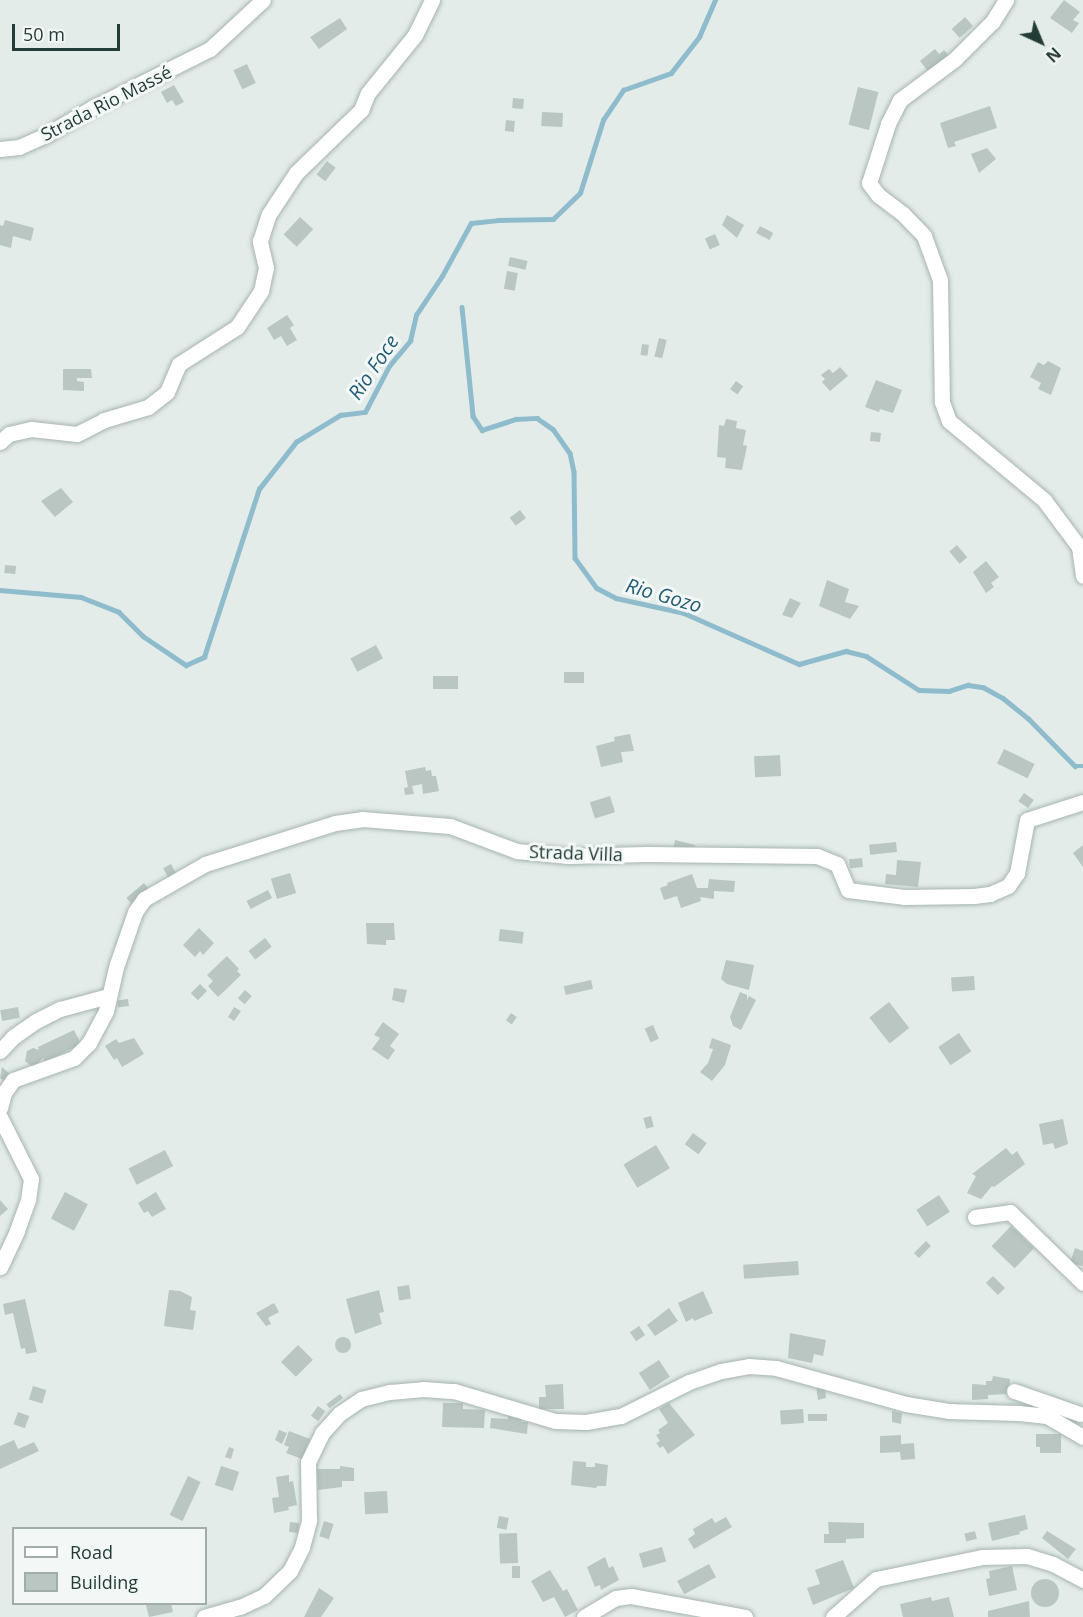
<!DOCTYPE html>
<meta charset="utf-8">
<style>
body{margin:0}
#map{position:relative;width:1083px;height:1617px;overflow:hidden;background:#e3ece9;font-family:"Open Sans",sans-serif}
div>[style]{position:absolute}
.stream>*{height:4.5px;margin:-2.25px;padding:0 2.25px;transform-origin:2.25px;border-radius:2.25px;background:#8fbccd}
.building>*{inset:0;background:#b9c6c2;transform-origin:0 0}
.round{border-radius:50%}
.roads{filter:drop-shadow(0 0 2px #a6b4b0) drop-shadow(0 0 2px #a6b4b0)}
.minor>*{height:15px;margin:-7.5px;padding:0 7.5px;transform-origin:7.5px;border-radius:7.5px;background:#fff}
span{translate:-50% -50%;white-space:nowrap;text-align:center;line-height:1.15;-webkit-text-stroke:6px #f3f8f7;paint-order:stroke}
.street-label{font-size:18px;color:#243c38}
.water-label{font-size:20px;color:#225c74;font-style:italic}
.legend{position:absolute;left:12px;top:1527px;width:195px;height:78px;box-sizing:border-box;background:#f3f8f7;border:2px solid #a0adab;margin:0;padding:8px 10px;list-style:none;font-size:18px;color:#243c38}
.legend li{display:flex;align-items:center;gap:12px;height:30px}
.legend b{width:30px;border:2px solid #a0adab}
.north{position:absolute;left:1011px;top:12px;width:60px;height:60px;-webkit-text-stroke:4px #f3f8f7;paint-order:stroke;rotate:136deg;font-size:16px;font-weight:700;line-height:24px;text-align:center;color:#243c38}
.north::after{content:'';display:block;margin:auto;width:21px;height:27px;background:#243c38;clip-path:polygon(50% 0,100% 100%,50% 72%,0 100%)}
.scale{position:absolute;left:12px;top:24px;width:108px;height:27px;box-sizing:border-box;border:3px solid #243c38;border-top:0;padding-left:8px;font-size:18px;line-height:21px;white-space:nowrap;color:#243c38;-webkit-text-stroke:4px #f3f8f7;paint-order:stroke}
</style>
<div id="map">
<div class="stream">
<div style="left:462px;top:307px;width:110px;rotate:84.2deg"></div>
<div style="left:473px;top:416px;width:17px;rotate:57deg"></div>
<div style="left:482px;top:430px;width:36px;rotate:-18deg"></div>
<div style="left:516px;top:419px;width:21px;rotate:-3deg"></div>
<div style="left:537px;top:418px;width:19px;rotate:35deg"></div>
<div style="left:553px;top:429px;width:29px;rotate:55deg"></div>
<div style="left:570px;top:453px;width:19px;rotate:78deg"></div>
<div style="left:574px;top:472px;width:86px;rotate:89.3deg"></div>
<div style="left:575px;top:558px;width:37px;rotate:54deg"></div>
<div style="left:597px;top:588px;width:21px;rotate:28deg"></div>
<div style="left:616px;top:598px;width:70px;rotate:12.4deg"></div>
<div style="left:684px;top:613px;width:126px;rotate:23.9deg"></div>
<div style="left:799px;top:664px;width:49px;rotate:-15.5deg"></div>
<div style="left:846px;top:651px;width:21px;rotate:14deg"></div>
<div style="left:866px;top:656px;width:63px;rotate:32.7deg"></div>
<div style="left:919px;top:690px;width:30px;rotate:2deg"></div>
<div style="left:949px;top:691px;width:20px;rotate:-18deg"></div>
<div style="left:968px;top:685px;width:15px;rotate:8deg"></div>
<div style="left:983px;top:687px;width:23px;rotate:29deg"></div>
<div style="left:1003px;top:698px;width:33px;rotate:39deg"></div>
<div style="left:1029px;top:719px;width:66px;rotate:45.6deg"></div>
<div style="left:1075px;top:766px;width:8px"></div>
<div style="left:0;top:590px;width:81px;rotate:4.9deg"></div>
<div style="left:81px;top:597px;width:41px;rotate:21.5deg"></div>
<div style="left:119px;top:612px;width:34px;rotate:45deg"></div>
<div style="left:143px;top:636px;width:52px;rotate:34deg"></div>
<div style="left:186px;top:665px;width:20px;rotate:-24deg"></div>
<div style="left:204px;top:657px;width:177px;rotate:-71.9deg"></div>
<div style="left:259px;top:489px;width:60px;rotate:-51.8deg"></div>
<div style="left:296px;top:442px;width:52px;rotate:-31.5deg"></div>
<div style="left:340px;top:415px;width:25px;rotate:-7deg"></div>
<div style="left:365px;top:412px;width:52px;rotate:-62.4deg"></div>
<div style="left:389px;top:366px;width:33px;rotate:-50deg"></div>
<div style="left:410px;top:341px;width:27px;rotate:-77deg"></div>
<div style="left:416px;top:315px;width:47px;rotate:-56.3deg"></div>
<div style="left:442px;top:276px;width:60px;rotate:-61.3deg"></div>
<div style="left:471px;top:223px;width:27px;rotate:-6deg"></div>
<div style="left:498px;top:220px;width:55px;rotate:-1deg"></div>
<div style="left:553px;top:219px;width:37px;rotate:-44deg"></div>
<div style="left:580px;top:193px;width:77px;rotate:-72.5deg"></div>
<div style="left:603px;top:120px;width:36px;rotate:-56deg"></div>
<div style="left:623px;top:90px;width:51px;rotate:-19.5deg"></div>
<div style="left:671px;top:73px;width:46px;rotate:-52.1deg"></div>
<div style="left:699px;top:37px;width:40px;rotate:-66.6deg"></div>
</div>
<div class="building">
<div style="clip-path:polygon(1064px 0,1080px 12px,1073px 20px,1079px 23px,1072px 33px,1050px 18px)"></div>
<div style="left:965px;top:17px;width:12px;height:18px;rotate:48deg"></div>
<div style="clip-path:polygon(340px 18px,347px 29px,319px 49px,310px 37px)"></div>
<div style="clip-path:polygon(935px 49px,939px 54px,944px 50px,951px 58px,931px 75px,920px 61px)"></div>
<div style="left:247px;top:64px;width:21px;height:15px;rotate:65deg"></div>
<div style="clip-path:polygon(174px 85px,184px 102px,176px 106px,172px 100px,167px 103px,161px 92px)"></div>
<div style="left:858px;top:87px;width:21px;height:39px;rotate:14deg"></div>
<div style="left:513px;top:98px;width:11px;height:10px;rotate:5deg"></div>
<div style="clip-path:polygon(990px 106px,997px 128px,954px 142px,956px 146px,948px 148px,940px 123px)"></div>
<div style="left:542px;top:112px;width:21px;height:14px;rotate:3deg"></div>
<div style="left:506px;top:120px;width:9px;height:11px;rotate:6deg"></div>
<div style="clip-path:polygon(987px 148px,996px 159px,979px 173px,971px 154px)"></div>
<div style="left:327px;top:161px;width:11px;height:17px;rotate:38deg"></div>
<div style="clip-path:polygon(727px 215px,744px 225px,737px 238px,722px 225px)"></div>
<div style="left:300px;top:217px;width:18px;height:24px;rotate:43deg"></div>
<div style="clip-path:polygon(5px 220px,34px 228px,31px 241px,13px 236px,11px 248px,0 245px,0 225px,3px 226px)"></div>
<div style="left:760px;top:226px;width:15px;height:8px;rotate:28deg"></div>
<div style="left:715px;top:234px;width:12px;height:11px;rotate:66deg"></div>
<div style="left:510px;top:257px;width:18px;height:9px;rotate:13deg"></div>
<div style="left:507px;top:271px;width:11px;height:18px;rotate:10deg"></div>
<div style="clip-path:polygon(287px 315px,294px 325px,290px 328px,297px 340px,287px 346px,281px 336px,274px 340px,267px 328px)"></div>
<div style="left:659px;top:338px;width:8px;height:19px;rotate:14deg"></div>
<div style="left:642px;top:344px;width:7px;height:11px;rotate:8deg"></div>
<div style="clip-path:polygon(1048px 361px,1061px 368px,1051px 395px,1038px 389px,1041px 383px,1030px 377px,1038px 362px,1044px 365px)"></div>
<div style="clip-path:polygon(840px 367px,848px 376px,830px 391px,822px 382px,825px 379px,821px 375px,829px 369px,833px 373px)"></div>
<div style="clip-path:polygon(63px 369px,91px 369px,92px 378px,77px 378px,77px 381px,84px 382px,84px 391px,63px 390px)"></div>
<div style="clip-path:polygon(876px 380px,902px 390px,893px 413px,880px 409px,879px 412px,865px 407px)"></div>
<div style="left:736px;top:381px;width:9px;height:10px;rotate:36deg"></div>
<div style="clip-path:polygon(726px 419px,737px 421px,736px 428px,746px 430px,743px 445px,747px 446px,742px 470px,725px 468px,726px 458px,717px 457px,719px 425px,724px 426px)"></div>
<div style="left:871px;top:432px;width:10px;height:9px;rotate:6deg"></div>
<div style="clip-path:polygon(61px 488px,73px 502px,55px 517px,41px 501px)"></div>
<div style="left:520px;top:510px;width:10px;height:13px;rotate:53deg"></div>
<div style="left:957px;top:545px;width:16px;height:10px;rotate:50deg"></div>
<div style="clip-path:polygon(986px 561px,999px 577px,991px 583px,994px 587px,986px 593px,973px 572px)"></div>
<div style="left:5px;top:565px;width:11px;height:8px;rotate:5deg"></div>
<div style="clip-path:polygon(827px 580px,849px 589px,845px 602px,859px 606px,850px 619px,819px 606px)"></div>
<div style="clip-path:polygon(790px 598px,801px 603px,792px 618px,782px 615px)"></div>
<div style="left:376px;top:645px;width:15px;height:29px;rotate:62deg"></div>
<div style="left:564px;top:672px;width:20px;height:11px"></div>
<div style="left:433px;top:676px;width:25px;height:13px"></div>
<div style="clip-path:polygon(630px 734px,634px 751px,621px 752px,623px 762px,601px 767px,596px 746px,615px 741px,614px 737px)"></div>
<div style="left:1004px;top:749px;width:34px;height:16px;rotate:26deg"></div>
<div style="left:780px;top:755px;width:21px;height:26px;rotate:87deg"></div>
<div style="clip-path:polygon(425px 767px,426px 771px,431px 770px,432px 776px,436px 776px,439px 791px,423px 794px,422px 784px,412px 786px,414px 794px,405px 795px,404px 788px,408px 787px,405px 771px)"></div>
<div style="left:1024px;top:793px;width:12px;height:10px;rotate:35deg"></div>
<div style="left:610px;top:796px;width:17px;height:21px;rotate:73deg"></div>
<div style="clip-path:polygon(675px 840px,695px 845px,693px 852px,673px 851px)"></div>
<div style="left:896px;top:842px;width:10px;height:27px;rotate:84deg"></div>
<div style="clip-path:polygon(1083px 845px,1083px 867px,1073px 853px)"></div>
<div style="left:862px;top:858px;width:9px;height:13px;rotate:84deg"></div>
<div style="clip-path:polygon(897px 860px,921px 862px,918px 887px,885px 884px,886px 874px,896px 875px)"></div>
<div style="left:171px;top:864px;width:13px;height:9px;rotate:61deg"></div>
<div style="left:290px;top:873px;width:21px;height:20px;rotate:73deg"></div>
<div style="clip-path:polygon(692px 874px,697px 888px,708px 888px,709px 879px,735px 881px,734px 892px,714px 891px,714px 899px,700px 897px,701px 901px,681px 908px,677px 896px,664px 900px,660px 888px,668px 885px,667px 883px)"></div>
<div style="left:144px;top:883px;width:8px;height:23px;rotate:50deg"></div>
<div style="left:268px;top:890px;width:9px;height:24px;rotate:63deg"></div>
<div style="clip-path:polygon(366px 923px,394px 923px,395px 940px,386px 940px,386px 945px,367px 944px)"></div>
<div style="clip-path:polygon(199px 928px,214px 943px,203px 955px,200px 951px,195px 957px,183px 945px)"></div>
<div style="left:500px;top:929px;width:24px;height:12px;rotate:7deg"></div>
<div style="left:265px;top:938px;width:11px;height:21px;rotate:52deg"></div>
<div style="clip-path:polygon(227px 956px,239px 969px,237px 971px,241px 975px,218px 997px,208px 986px,213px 981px,207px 975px)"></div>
<div style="clip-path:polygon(726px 960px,754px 965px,749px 990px,727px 984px,721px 979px)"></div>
<div style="left:974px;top:976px;width:14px;height:23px;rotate:86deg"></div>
<div style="left:591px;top:980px;width:9px;height:28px;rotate:77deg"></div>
<div style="left:200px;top:984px;width:10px;height:13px;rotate:45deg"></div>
<div style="clip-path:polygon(394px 988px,407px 990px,404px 1003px,392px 1000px)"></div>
<div style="left:245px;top:990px;width:9px;height:11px;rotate:41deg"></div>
<div style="clip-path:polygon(740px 992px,747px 995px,747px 1000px,749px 996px,756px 1000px,741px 1030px,733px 1026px,730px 1017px)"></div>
<div style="left:128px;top:999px;width:7px;height:11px;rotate:82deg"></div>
<div style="left:889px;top:1002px;width:33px;height:25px;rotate:52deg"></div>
<div style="left:18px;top:1007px;width:11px;height:18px;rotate:80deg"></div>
<div style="clip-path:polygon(234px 1007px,241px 1011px,234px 1021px,228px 1017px)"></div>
<div style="left:511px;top:1013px;width:7px;height:9px;rotate:34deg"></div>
<div style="clip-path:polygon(383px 1022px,399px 1034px,390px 1046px,395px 1050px,388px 1060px,372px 1049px,380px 1038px,374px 1035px)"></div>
<div style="left:653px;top:1025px;width:15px;height:9px;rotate:67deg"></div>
<div style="clip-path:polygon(74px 1030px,81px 1044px,45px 1062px,43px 1058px,36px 1065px,30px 1065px,25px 1061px,27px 1051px,33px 1048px,39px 1050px,38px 1047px)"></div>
<div style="left:959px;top:1033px;width:22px;height:25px;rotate:56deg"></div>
<div style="clip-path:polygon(134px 1038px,144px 1054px,122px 1067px,117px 1058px,114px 1060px,105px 1046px,116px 1039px,119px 1043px)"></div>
<div style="clip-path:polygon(712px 1038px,731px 1045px,725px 1065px,712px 1081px,700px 1072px,708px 1063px,713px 1049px,709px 1048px)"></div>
<div style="clip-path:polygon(2px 1067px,12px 1076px,6px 1083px,0 1078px)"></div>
<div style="left:651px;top:1116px;width:11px;height:8px;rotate:75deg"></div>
<div style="clip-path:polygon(1063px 1119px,1068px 1144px,1055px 1149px,1053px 1143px,1043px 1145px,1039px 1124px)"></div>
<div style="left:693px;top:1133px;width:17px;height:14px;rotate:36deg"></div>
<div style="left:656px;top:1145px;width:27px;height:38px;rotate:59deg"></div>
<div style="clip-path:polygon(1006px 1148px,1012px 1155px,1017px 1151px,1025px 1164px,994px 1187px,992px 1186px,981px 1199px,967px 1193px,976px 1176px,972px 1174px)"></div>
<div style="left:165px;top:1150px;width:18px;height:41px;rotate:63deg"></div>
<div style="left:65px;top:1192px;width:26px;height:30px;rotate:28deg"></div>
<div style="clip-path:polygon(156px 1192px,166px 1209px,152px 1217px,148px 1211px,144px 1213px,138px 1203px)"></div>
<div style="left:939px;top:1195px;width:20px;height:27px;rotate:57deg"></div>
<div style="clip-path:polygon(0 1200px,8px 1209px,0 1216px)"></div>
<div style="left:1011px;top:1226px;width:32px;height:28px;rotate:44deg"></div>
<div style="left:926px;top:1241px;width:7px;height:17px;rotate:45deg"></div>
<div style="clip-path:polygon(1075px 1248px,1083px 1251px,1083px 1266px,1070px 1263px)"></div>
<div style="left:798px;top:1261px;width:14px;height:55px;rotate:86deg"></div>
<div style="left:993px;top:1276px;width:17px;height:10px;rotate:45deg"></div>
<div style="left:409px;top:1285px;width:14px;height:12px;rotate:82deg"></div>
<div style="clip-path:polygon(169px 1290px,180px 1291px,192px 1297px,190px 1310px,196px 1311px,193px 1330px,164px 1326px)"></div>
<div style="clip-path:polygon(379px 1290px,384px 1312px,379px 1313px,382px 1324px,355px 1334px,346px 1299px)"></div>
<div style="clip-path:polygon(703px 1291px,713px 1313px,694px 1321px,693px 1318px,686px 1322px,678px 1303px)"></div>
<div style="clip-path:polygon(25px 1299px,37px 1352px,26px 1354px,25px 1348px,21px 1349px,13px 1313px,5px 1315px,3px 1304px)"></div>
<div style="clip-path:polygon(274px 1303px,279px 1312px,268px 1318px,271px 1324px,266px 1326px,256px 1313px)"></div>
<div style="clip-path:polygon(669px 1308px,678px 1321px,655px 1336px,647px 1325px)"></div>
<div style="left:639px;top:1326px;width:11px;height:11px;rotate:56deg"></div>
<div style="clip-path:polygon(790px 1333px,826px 1340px,823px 1356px,814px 1354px,812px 1363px,788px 1358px)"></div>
<div class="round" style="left:335px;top:1337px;width:16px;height:16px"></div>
<div style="left:298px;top:1345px;width:21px;height:24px;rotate:45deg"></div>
<div style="left:659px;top:1360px;width:20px;height:24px;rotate:57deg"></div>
<div style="clip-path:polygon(993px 1376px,1010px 1379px,1009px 1394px,988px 1395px,988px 1399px,972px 1400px,972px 1384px,986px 1385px,986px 1381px,992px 1381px)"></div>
<div style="clip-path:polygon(563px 1384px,564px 1409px,539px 1409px,539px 1397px,546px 1397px,545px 1385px)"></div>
<div style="left:33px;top:1386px;width:14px;height:14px;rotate:17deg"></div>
<div style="clip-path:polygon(816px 1386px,825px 1389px,826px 1398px,818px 1400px)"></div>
<div style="left:340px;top:1394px;width:5px;height:17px;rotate:53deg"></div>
<div style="clip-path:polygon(443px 1403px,463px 1403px,463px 1409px,485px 1410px,484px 1428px,442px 1427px)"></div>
<div style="clip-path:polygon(669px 1403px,695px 1435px,668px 1454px,663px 1446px,660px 1448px,656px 1443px,660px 1441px,656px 1435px,660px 1433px,658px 1430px,668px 1423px,659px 1409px)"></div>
<div style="left:318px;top:1406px;width:9px;height:12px;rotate:36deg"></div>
<div style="left:803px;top:1409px;width:14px;height:23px;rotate:86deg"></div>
<div style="clip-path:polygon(892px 1411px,902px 1413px,901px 1424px,892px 1422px)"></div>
<div style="left:18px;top:1412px;width:12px;height:13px;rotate:20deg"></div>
<div style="left:827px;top:1414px;width:7px;height:19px;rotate:90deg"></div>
<div style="clip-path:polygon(508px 1416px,521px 1417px,521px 1422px,528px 1422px,527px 1434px,490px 1428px,491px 1418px,508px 1419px)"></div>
<div style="clip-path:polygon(279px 1430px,287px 1433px,282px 1444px,275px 1440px)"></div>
<div style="clip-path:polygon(289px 1431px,310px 1439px,302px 1459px,286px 1453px,289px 1447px,284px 1445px)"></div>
<div style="clip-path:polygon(1036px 1434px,1061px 1434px,1061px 1453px,1040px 1453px,1040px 1447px,1036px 1447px)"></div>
<div style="clip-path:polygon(901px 1435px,901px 1444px,914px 1443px,915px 1459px,901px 1460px,900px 1452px,880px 1453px,880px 1436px)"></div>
<div style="clip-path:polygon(14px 1440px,18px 1449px,34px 1442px,39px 1451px,0 1469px,0 1446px)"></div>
<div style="clip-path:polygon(229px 1447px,234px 1449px,231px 1459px,225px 1457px)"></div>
<div style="clip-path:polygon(573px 1461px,586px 1462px,586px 1467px,595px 1467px,595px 1463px,608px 1465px,606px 1486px,597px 1486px,596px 1488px,571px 1485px)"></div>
<div style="left:221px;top:1466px;width:19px;height:20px;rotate:18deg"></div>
<div style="clip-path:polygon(340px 1466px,354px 1468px,354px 1481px,342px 1481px,342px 1487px,318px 1490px,317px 1469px,340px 1469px)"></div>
<div style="clip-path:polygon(289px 1475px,289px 1482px,293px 1481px,297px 1505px,288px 1507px,289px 1510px,274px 1513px,272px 1498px,279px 1497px,276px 1477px)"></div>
<div style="left:188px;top:1476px;width:14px;height:43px;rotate:25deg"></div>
<div style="left:387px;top:1491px;width:22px;height:23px;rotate:87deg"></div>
<div style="clip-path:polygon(1025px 1515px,1028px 1529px,1019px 1532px,1020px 1534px,992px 1541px,988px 1523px)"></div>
<div style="left:499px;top:1516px;width:10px;height:12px;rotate:11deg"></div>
<div style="clip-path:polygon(726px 1517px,732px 1527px,694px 1549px,688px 1539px,695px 1534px,693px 1529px,712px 1518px,715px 1523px)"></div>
<div style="left:324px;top:1521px;width:10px;height:16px;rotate:17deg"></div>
<div style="left:290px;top:1522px;width:9px;height:10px;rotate:6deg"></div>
<div style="clip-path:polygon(828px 1522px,864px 1523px,864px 1538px,846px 1539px,846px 1543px,824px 1543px,824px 1534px,829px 1534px)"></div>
<div style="left:975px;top:1531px;width:8px;height:11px;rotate:76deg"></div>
<div style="clip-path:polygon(1047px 1531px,1076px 1549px,1068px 1559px,1042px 1538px)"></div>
<div style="left:517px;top:1533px;width:30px;height:18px;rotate:88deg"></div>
<div style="left:662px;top:1547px;width:15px;height:24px;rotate:74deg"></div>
<div style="clip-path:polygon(605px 1557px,609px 1568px,613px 1566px,619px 1580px,601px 1590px,600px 1585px,595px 1587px,587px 1567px)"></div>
<div style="clip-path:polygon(843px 1560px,854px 1588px,813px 1605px,807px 1588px,820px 1584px,815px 1570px)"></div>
<div style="left:709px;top:1564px;width:15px;height:36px;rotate:62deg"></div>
<div style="left:512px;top:1566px;width:8px;height:12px"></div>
<div style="clip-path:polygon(1012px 1566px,1017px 1590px,989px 1596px,986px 1579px,990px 1578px,989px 1571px)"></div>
<div style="clip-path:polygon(550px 1570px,563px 1591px,567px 1589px,578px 1610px,565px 1617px,554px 1597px,543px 1602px,531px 1581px)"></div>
<div class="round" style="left:1031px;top:1579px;width:28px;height:28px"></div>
<div style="clip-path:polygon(319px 1588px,334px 1598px,321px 1617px,304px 1617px)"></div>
<div style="clip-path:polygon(931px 1597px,932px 1601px,949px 1597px,954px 1617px,903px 1617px,900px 1604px)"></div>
<div style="clip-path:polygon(1029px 1601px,1030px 1617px,988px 1617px,988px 1611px)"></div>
<div style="clip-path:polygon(154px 1604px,171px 1604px,173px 1612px,149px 1617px,146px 1605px)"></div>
</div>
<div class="roads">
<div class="minor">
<div style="left:1006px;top:0;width:26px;rotate:122deg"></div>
<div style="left:992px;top:22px;width:52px;rotate:135deg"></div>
<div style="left:955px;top:59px;width:69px;rotate:143.3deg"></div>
<div style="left:900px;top:100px;width:27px;rotate:117deg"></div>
<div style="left:888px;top:124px;width:62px;rotate:107.9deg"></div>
<div style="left:869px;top:183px;width:15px;rotate:53deg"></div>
<div style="left:878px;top:195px;width:31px;rotate:37deg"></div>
<div style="left:903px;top:214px;width:30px;rotate:46deg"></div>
<div style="left:924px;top:236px;width:47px;rotate:70deg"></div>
<div style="left:940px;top:280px;width:122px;rotate:89.1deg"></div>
<div style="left:942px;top:402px;width:20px;rotate:70deg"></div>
<div style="left:949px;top:421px;width:124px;rotate:39.7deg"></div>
<div style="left:1044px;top:500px;width:59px;rotate:53.3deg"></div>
<div style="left:1079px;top:547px;width:29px;rotate:82deg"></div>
<div style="left:0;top:149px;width:19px;rotate:-6deg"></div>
<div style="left:19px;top:147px;width:27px;rotate:-24deg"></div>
<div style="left:44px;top:136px;width:56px;rotate:-30.3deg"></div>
<div style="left:92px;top:108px;width:132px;rotate:-26.6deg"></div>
<div style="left:210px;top:49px;width:72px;rotate:-42.8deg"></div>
<div style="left:0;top:442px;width:12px;rotate:-42deg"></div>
<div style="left:9px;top:434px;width:23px;rotate:-13deg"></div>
<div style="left:31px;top:429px;width:46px;rotate:6.2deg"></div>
<div style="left:77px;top:434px;width:30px;rotate:-27deg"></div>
<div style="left:104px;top:420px;width:46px;rotate:-16.5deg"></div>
<div style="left:148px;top:407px;width:24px;rotate:-38deg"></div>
<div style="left:167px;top:392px;width:30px;rotate:-67deg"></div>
<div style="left:179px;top:364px;width:69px;rotate:-32.5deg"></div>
<div style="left:237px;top:327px;width:43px;rotate:-56.3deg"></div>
<div style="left:261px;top:291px;width:24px;rotate:-78deg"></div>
<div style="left:266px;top:268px;width:28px;rotate:-103deg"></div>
<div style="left:260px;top:241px;width:28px;rotate:-72deg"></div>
<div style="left:269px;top:214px;width:49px;rotate:-56.6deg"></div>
<div style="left:296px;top:173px;width:91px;rotate:-44.1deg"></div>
<div style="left:361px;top:110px;width:18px;rotate:-68deg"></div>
<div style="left:368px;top:93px;width:75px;rotate:-51deg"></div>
<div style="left:415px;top:35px;width:39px;rotate:-64deg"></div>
<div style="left:0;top:1051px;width:19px;rotate:-47deg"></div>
<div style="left:13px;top:1037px;width:28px;rotate:-35deg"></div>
<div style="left:36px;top:1021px;width:27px;rotate:-27deg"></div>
<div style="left:60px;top:1009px;width:50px;rotate:-15.2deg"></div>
<div style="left:0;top:1108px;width:16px;rotate:-75deg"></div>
<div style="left:4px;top:1093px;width:16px;rotate:-55deg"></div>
<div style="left:13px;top:1080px;width:65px;rotate:-19.8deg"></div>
<div style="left:74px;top:1058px;width:21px;rotate:-45deg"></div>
<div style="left:89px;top:1043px;width:36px;rotate:-62deg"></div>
<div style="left:106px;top:1011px;width:45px;rotate:-77.2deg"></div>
<div style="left:116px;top:967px;width:58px;rotate:-70.9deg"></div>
<div style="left:135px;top:912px;width:16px;rotate:-55deg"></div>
<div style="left:144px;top:899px;width:70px;rotate:-29.8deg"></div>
<div style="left:205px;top:864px;width:136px;rotate:-17.5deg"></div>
<div style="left:335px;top:823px;width:27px;rotate:-8deg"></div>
<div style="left:362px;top:819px;width:88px;rotate:4.5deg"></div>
<div style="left:450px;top:826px;width:72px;rotate:20.5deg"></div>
<div style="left:517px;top:851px;width:51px;rotate:5.6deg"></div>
<div style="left:568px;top:856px;width:79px;rotate:-1.5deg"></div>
<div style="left:647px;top:854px;width:170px;rotate:0.7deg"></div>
<div style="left:817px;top:856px;width:22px;rotate:22deg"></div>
<div style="left:837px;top:864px;width:28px;rotate:67deg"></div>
<div style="left:848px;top:890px;width:56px;rotate:7.1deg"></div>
<div style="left:904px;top:897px;width:70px;rotate:-0.8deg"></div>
<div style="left:974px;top:896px;width:16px;rotate:-7deg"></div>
<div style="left:990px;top:894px;width:20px;rotate:-24deg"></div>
<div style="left:1008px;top:886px;width:16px;rotate:-55deg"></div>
<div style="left:1017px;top:873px;width:54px;rotate:-79.3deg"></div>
<div style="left:1027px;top:820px;width:59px;rotate:-17.8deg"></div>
<div style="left:0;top:1117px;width:69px;rotate:63.4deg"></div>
<div style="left:31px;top:1179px;width:21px;rotate:98deg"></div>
<div style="left:28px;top:1200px;width:33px;rotate:110deg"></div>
<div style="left:17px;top:1231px;width:40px;rotate:115deg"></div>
<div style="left:975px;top:1217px;width:35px;rotate:-8deg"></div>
<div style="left:1010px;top:1212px;width:102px;rotate:44.2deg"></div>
<div style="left:1014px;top:1391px;width:70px;rotate:19.2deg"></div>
<div style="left:204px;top:1617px;width:37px;rotate:-16deg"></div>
<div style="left:240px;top:1607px;width:26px;rotate:-25deg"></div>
<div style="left:264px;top:1596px;width:36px;rotate:-44deg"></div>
<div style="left:290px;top:1571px;width:27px;rotate:-63deg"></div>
<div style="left:302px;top:1547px;width:28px;rotate:-75deg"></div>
<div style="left:309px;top:1520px;width:58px;rotate:-91deg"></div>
<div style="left:308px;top:1462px;width:32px;rotate:-64deg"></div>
<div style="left:322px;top:1433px;width:25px;rotate:-48deg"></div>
<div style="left:339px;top:1414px;width:27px;rotate:-34deg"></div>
<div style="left:361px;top:1399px;width:30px;rotate:-14deg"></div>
<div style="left:390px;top:1392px;width:33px;rotate:-5deg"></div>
<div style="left:423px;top:1389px;width:31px;rotate:4deg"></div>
<div style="left:454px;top:1391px;width:105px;rotate:16.5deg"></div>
<div style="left:555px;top:1421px;width:31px;rotate:2deg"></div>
<div style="left:586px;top:1422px;width:36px;rotate:-10deg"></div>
<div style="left:621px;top:1416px;width:76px;rotate:-26.6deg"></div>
<div style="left:689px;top:1382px;width:34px;rotate:-19deg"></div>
<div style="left:721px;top:1371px;width:28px;rotate:-10deg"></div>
<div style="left:749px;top:1366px;width:27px;rotate:4deg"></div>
<div style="left:776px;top:1368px;width:135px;rotate:15.5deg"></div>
<div style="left:906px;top:1404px;width:44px;rotate:9.2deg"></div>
<div style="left:949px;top:1411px;width:70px;rotate:1.6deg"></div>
<div style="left:1019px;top:1413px;width:28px;rotate:6deg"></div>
<div style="left:1047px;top:1416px;width:42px;rotate:30.3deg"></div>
<div style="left:584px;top:1617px;width:37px;rotate:-31deg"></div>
<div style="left:616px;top:1598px;width:15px;rotate:-8deg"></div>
<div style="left:631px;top:1596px;width:116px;rotate:10.4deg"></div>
<div style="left:833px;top:1617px;width:57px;rotate:-41.5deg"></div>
<div style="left:876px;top:1579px;width:108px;rotate:-11.7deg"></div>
<div style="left:982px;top:1557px;width:45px;rotate:-1.3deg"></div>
<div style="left:1027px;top:1556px;width:27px;rotate:17deg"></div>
<div style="left:1053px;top:1564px;width:34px;rotate:28deg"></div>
</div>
</div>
<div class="street-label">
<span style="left:106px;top:103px;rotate:-27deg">Strada Rio Massé</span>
<span style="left:576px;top:853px;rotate:2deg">Strada Villa</span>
</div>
<div class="water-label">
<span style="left:373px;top:367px;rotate:-56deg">Rio Foce</span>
<span style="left:664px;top:595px;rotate:16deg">Rio Gozo</span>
</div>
<ul class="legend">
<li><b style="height:8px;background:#fff"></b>Road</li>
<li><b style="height:16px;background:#b9c6c2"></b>Building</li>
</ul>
<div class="north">N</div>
<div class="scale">50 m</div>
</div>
